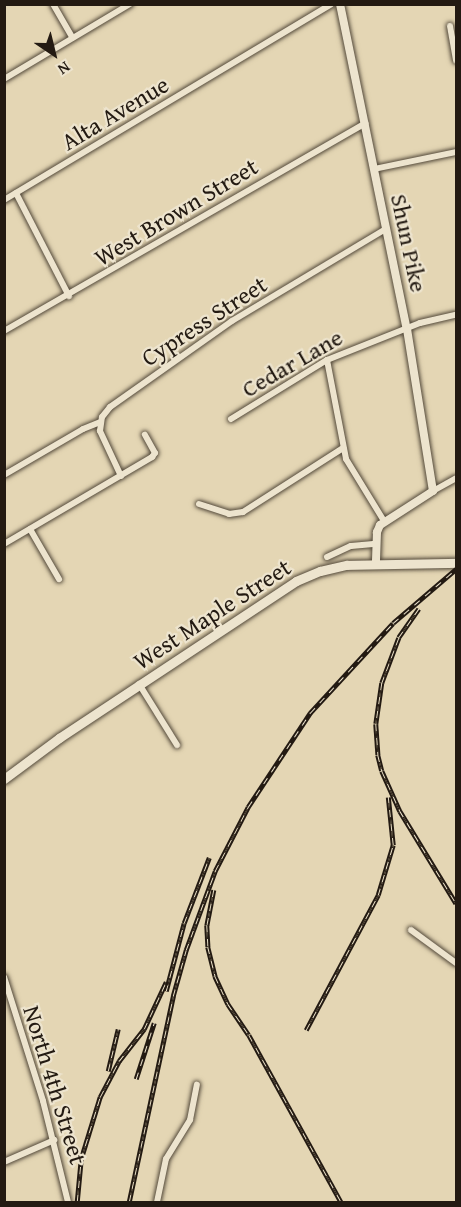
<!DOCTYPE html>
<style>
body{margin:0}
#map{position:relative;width:461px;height:1207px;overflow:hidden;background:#e4d6b4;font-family:"Gentium Book Plus",serif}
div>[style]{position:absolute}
.roads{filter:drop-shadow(0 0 2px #53493a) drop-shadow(0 0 2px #53493a)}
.minor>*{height:6px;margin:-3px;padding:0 3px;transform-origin:3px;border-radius:3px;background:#ede4ce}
.tertiary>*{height:8px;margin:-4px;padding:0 4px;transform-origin:4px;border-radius:4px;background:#ede4ce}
.secondary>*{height:9px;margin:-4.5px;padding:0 4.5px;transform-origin:4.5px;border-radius:4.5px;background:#ede4ce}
.rail>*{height:4.5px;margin-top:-2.25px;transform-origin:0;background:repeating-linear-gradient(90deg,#ede4ce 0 7px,#231a12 0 14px);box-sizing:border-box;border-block:2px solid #231a12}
span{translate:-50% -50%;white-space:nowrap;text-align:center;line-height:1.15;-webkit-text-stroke:4.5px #ede4ce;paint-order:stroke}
.street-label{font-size:24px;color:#231a12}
.frame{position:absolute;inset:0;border:6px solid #231a12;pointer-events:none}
.north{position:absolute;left:24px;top:24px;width:60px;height:60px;-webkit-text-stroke:4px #ede4ce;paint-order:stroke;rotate:145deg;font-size:16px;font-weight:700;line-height:24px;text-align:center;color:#231a12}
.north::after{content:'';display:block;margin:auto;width:21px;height:27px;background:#231a12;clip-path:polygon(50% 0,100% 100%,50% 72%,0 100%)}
</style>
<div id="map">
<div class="roads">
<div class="minor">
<div style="left:53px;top:4px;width:39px;rotate:60deg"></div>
<div style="left:450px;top:26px;width:35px;rotate:80deg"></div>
<div style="left:4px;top:79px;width:147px;rotate:-30.8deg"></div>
<div style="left:374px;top:169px;width:84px;rotate:-11.7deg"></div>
<div style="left:16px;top:193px;width:116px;rotate:62.8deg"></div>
<div style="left:4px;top:200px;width:381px;rotate:-30.9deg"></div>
<div style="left:4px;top:331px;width:417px;rotate:-29.9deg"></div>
<div style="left:327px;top:360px;width:101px;rotate:79.1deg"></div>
<div style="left:346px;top:459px;width:73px;rotate:58.5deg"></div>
<div style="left:231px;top:419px;width:113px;rotate:-31.6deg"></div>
<div style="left:327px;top:360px;width:100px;rotate:-21.7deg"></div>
<div style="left:420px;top:323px;width:37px;rotate:-13deg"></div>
<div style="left:4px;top:475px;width:91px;rotate:-30.2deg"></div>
<div style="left:83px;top:429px;width:18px;rotate:-22deg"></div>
<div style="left:121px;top:476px;width:50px;rotate:-115deg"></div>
<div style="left:100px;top:431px;width:14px;rotate:-82deg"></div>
<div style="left:102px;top:417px;width:13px;rotate:-51deg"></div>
<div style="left:110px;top:407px;width:149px;rotate:-35.2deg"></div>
<div style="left:232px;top:321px;width:179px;rotate:-30.9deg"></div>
<div style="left:433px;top:491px;width:26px;rotate:-29deg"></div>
<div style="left:199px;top:504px;width:32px;rotate:18deg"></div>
<div style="left:229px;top:514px;width:14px;rotate:-8deg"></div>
<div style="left:243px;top:512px;width:119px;rotate:-32.6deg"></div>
<div style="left:30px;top:529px;width:58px;rotate:59.9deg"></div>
<div style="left:4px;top:544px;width:172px;rotate:-30.4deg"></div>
<div style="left:152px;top:457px;width:5px;rotate:-53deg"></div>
<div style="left:155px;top:453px;width:21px;rotate:-119deg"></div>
<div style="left:327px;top:557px;width:26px;rotate:-25deg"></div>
<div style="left:351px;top:546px;width:25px;rotate:-5deg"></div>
<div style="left:139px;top:684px;width:72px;rotate:58.1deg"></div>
<div style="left:411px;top:930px;width:56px;rotate:36.3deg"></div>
<div style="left:4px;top:977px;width:130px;rotate:72.5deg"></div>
<div style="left:43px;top:1101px;width:104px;rotate:76.1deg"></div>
<div style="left:4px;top:1162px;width:55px;rotate:-23.7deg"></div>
<div style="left:157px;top:1202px;width:44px;rotate:-78.2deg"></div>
<div style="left:166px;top:1159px;width:46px;rotate:-58.4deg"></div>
<div style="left:190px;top:1120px;width:36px;rotate:-79deg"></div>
</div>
<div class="tertiary">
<div style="left:340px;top:4px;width:332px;rotate:78.4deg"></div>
<div style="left:407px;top:329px;width:164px;rotate:80.9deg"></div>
<div style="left:433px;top:491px;width:63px;rotate:147.3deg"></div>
<div style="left:380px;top:525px;width:8px;rotate:113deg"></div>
<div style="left:377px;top:532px;width:31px;rotate:92deg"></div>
</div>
<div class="secondary">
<div style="left:4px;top:779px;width:69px;rotate:-36.7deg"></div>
<div style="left:59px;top:738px;width:284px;rotate:-33.5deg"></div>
<div style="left:296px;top:581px;width:26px;rotate:-23deg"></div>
<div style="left:320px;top:571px;width:28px;rotate:-13deg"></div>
<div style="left:347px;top:565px;width:109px;rotate:-1.1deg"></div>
</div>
</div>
<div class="rail">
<div style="left:419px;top:609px;width:35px;rotate:125deg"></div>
<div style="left:399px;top:638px;width:48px;rotate:110.7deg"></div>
<div style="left:382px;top:683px;width:41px;rotate:98.3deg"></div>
<div style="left:376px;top:724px;width:31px;rotate:86deg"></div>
<div style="left:378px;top:755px;width:16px;rotate:76deg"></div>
<div style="left:382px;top:771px;width:44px;rotate:65.8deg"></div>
<div style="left:400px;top:811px;width:108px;rotate:58.7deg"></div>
<div style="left:214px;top:890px;width:36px;rotate:101deg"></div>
<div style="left:207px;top:925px;width:22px;rotate:87deg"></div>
<div style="left:208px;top:947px;width:30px;rotate:76deg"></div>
<div style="left:215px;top:976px;width:31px;rotate:65deg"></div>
<div style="left:228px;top:1004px;width:37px;rotate:56deg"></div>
<div style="left:249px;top:1035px;width:191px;rotate:61.1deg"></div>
<div style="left:166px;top:991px;width:70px;rotate:-75.2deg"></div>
<div style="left:184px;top:923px;width:70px;rotate:-69deg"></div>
<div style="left:306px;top:1030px;width:153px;rotate:-61.9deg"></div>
<div style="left:378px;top:895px;width:52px;rotate:-73.3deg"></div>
<div style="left:393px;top:845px;width:48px;rotate:-95.9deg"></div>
<div style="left:108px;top:1071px;width:43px;rotate:-76.6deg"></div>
<div style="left:136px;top:1079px;width:59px;rotate:-72.2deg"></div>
<div style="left:77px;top:1202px;width:43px;rotate:-84.7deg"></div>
<div style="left:81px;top:1159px;width:65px;rotate:-73deg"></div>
<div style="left:100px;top:1097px;width:41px;rotate:-62.2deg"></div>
<div style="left:119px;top:1061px;width:41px;rotate:-52deg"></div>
<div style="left:144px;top:1029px;width:52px;rotate:-64.9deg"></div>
<div style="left:129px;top:1202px;width:211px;rotate:-77.9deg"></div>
<div style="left:173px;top:996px;width:48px;rotate:-74.2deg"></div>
<div style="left:186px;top:950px;width:84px;rotate:-69.8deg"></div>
<div style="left:215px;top:871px;width:72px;rotate:-62.7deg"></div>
<div style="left:248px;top:807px;width:113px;rotate:-56.6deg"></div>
<div style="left:310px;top:713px;width:122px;rotate:-47.3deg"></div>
<div style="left:393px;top:623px;width:83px;rotate:-40.6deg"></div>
</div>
<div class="street-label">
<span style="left:115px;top:113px;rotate:-31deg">Alta Avenue</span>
<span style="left:176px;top:212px;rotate:-31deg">West Brown Street</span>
<span style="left:409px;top:243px;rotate:78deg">Shun Pike</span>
<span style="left:204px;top:321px;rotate:-33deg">Cypress Street</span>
<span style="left:292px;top:363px;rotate:-30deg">Cedar Lane</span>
<span style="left:212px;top:614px;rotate:-33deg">West Maple Street</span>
<span style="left:55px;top:1085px;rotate:73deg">North 4th Street</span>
</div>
<div class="frame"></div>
<div class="north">N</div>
</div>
